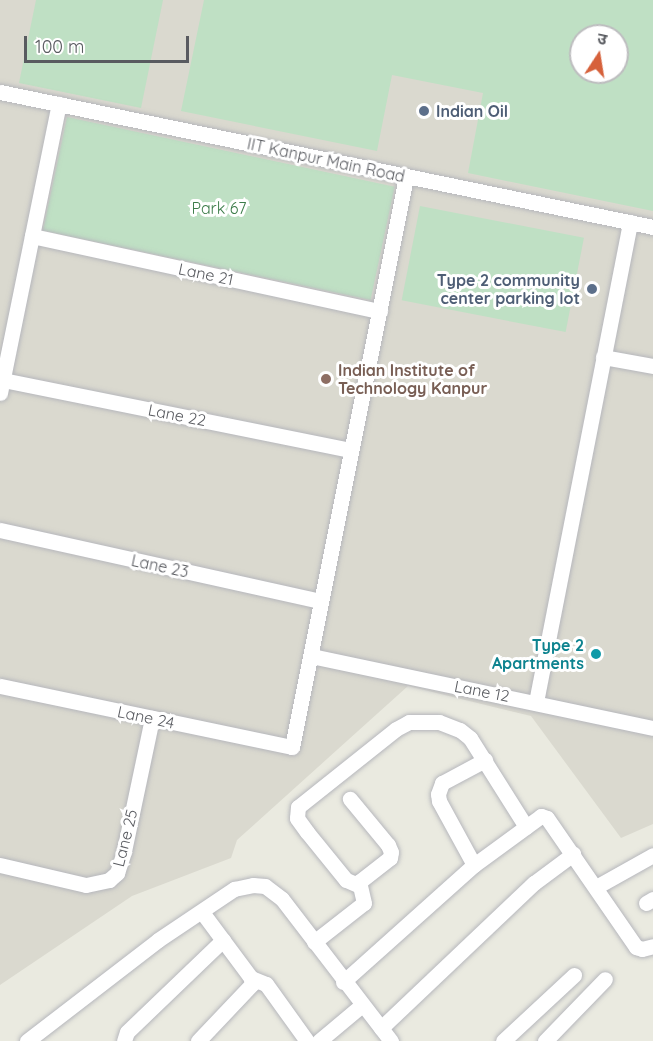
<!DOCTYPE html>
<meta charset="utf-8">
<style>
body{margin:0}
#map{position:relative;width:653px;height:1041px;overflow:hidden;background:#eaeae0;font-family:Quicksand,"Noto Sans Devanagari",sans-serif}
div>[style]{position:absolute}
.education>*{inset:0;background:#dad9cf}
.green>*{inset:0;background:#bfe0c4;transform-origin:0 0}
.roads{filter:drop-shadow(0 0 2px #b6b7bc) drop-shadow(0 0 2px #b6b7bc)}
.minor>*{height:15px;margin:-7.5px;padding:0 7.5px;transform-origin:7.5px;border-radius:7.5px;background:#fff}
.dots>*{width:16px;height:16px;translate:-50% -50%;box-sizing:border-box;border:3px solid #fff;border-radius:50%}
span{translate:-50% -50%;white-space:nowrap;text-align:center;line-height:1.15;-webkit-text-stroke:6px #fff;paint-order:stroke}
.service-label{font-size:16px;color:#4e5e75;font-weight:700}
.left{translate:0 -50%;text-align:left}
.right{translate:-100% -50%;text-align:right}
.street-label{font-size:16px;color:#595b60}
.park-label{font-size:16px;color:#3c7c49}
.education-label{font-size:16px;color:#785e54;font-weight:700}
.culture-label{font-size:16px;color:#0d838f;font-weight:700}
.north{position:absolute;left:569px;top:24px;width:60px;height:60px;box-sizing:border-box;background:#fff;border:2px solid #bdbdbf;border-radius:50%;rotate:12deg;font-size:16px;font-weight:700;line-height:24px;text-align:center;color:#595b60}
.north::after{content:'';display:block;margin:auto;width:21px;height:27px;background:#d6613b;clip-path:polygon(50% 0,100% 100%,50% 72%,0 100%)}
.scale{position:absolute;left:24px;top:36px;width:165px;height:27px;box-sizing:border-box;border:3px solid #595b60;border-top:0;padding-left:8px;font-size:18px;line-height:21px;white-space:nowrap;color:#595b60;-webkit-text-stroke:4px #fff;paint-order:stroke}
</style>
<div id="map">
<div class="education">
<div style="clip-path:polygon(evenodd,0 0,653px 0,653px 824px,621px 838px,531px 716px,408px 686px,237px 840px,231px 858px,132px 896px,0 985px,0 0,581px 36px,617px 36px,617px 72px,581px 72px,581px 36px)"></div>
</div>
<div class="green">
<div style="clip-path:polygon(36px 0,163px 0,141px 108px,19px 83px)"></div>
<div style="clip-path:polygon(evenodd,204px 0,653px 0,653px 211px,468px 173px,483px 93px,392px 75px,377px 151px,181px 111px,204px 0,581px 36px,617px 36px,617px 72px,581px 72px,581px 36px)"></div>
<div style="left:67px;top:117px;width:335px;height:116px;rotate:12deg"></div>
<div style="left:420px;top:206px;width:167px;height:96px;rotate:11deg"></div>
</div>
<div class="roads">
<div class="minor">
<div style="left:0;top:92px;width:667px;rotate:11.68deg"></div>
<div style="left:32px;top:236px;width:356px;rotate:12.2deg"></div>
<div style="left:603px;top:357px;width:51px;rotate:10.2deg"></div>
<div style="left:3px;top:380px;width:355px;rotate:11.4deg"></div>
<div style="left:0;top:393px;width:295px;rotate:-78.5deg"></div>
<div style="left:0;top:530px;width:328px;rotate:12.5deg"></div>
<div style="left:311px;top:656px;width:349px;rotate:11.9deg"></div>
<div style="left:0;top:686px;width:298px;rotate:11.8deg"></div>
<div style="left:292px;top:747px;width:581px;rotate:-78.69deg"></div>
<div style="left:536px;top:702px;width:489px;rotate:-78.9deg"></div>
<div style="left:0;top:865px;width:88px;rotate:13.1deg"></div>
<div style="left:86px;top:885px;width:24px;rotate:-12deg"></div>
<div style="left:109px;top:880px;width:11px;rotate:-41deg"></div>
<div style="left:117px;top:873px;width:23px;rotate:-72deg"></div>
<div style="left:124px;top:851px;width:136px;rotate:-78.1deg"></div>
<div style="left:474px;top:865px;width:73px;rotate:-118.7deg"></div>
<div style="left:439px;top:801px;width:7px;rotate:-98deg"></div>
<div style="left:438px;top:794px;width:12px;rotate:-70deg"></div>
<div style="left:442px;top:783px;width:49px;rotate:-28.1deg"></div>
<div style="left:358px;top:885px;width:13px;rotate:-157deg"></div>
<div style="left:346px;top:880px;width:62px;rotate:-129.1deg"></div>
<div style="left:307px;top:832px;width:17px;rotate:-126deg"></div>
<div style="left:297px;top:818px;width:11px;rotate:-85deg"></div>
<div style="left:298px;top:807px;width:125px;rotate:-38.5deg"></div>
<div style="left:396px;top:729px;width:15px;rotate:-28deg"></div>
<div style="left:409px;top:722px;width:30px"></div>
<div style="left:439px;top:722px;width:22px;rotate:21deg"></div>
<div style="left:460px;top:730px;width:13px;rotate:39deg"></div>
<div style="left:470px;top:738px;width:105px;rotate:57.8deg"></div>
<div style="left:596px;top:887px;width:65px;rotate:-29.3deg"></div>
<div style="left:646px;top:903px;width:8px;rotate:-30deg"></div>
<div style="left:314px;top:942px;width:63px;rotate:-38deg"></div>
<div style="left:364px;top:903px;width:22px;rotate:-103deg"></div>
<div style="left:359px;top:882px;width:39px;rotate:-38deg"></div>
<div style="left:390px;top:858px;width:6px;rotate:-81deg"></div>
<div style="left:391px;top:852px;width:8px;rotate:-113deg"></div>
<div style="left:388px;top:845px;width:60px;rotate:-129.6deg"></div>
<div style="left:251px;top:978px;width:16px;rotate:22deg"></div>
<div style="left:266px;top:984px;width:70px;rotate:54.3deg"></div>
<div style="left:343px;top:982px;width:176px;rotate:-41.8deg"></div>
<div style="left:474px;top:865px;width:83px;rotate:-36.2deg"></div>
<div style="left:541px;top:816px;width:6px;rotate:18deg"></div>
<div style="left:547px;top:818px;width:157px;rotate:55.4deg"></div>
<div style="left:636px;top:947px;width:6px;rotate:18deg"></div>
<div style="left:642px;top:949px;width:11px;rotate:-15deg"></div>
<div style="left:381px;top:1028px;width:211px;rotate:-43.5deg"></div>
<div style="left:534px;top:883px;width:49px;rotate:-36.6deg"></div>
<div style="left:27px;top:1041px;width:165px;rotate:-37.6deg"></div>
<div style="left:158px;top:940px;width:92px;rotate:-33.9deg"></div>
<div style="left:234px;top:889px;width:19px;rotate:-12deg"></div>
<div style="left:253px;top:885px;width:12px;rotate:5deg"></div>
<div style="left:265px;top:886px;width:21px;rotate:37deg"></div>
<div style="left:282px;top:899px;width:179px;rotate:52.5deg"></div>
<div style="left:124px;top:1041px;width:9px;rotate:-72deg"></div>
<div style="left:127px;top:1032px;width:133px;rotate:-43.8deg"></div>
<div style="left:198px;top:1041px;width:79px;rotate:-46.5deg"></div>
<div style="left:252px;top:984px;width:6px;rotate:-99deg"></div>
<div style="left:251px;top:978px;width:82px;rotate:-126.6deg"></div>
<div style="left:319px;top:1041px;width:56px;rotate:-39.9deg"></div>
<div style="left:503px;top:1041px;width:97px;rotate:-42.9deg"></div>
<div style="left:545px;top:1041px;width:86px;rotate:-45.9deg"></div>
</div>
</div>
<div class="dots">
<div style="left:424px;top:111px;background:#5c6f8a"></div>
<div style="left:592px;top:289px;background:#5c6f8a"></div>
<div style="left:326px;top:379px;background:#8d6e63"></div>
<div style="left:596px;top:654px;background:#0f9aa8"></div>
</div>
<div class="service-label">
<span class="left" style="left:436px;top:111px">Indian Oil</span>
<span class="right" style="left:580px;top:289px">Type 2 community<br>center parking lot</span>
</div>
<div class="street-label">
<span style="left:326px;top:160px;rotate:12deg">IIT Kanpur Main Road</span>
<span style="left:206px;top:274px;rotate:12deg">Lane 21</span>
<span style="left:177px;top:415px;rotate:11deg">Lane 22</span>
<span style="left:160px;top:566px;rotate:12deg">Lane 23</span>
<span style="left:482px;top:691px;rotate:11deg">Lane 12</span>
<span style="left:146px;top:717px;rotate:12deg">Lane 24</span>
<span style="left:125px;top:838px;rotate:-76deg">Lane 25</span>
</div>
<div class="park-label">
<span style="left:219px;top:208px">Park 67</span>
</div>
<div class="education-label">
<span class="left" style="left:338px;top:379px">Indian Institute of<br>Technology Kanpur</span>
</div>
<div class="culture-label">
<span class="right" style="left:584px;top:654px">Type 2<br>Apartments</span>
</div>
<div class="north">उ</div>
<div class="scale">100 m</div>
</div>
